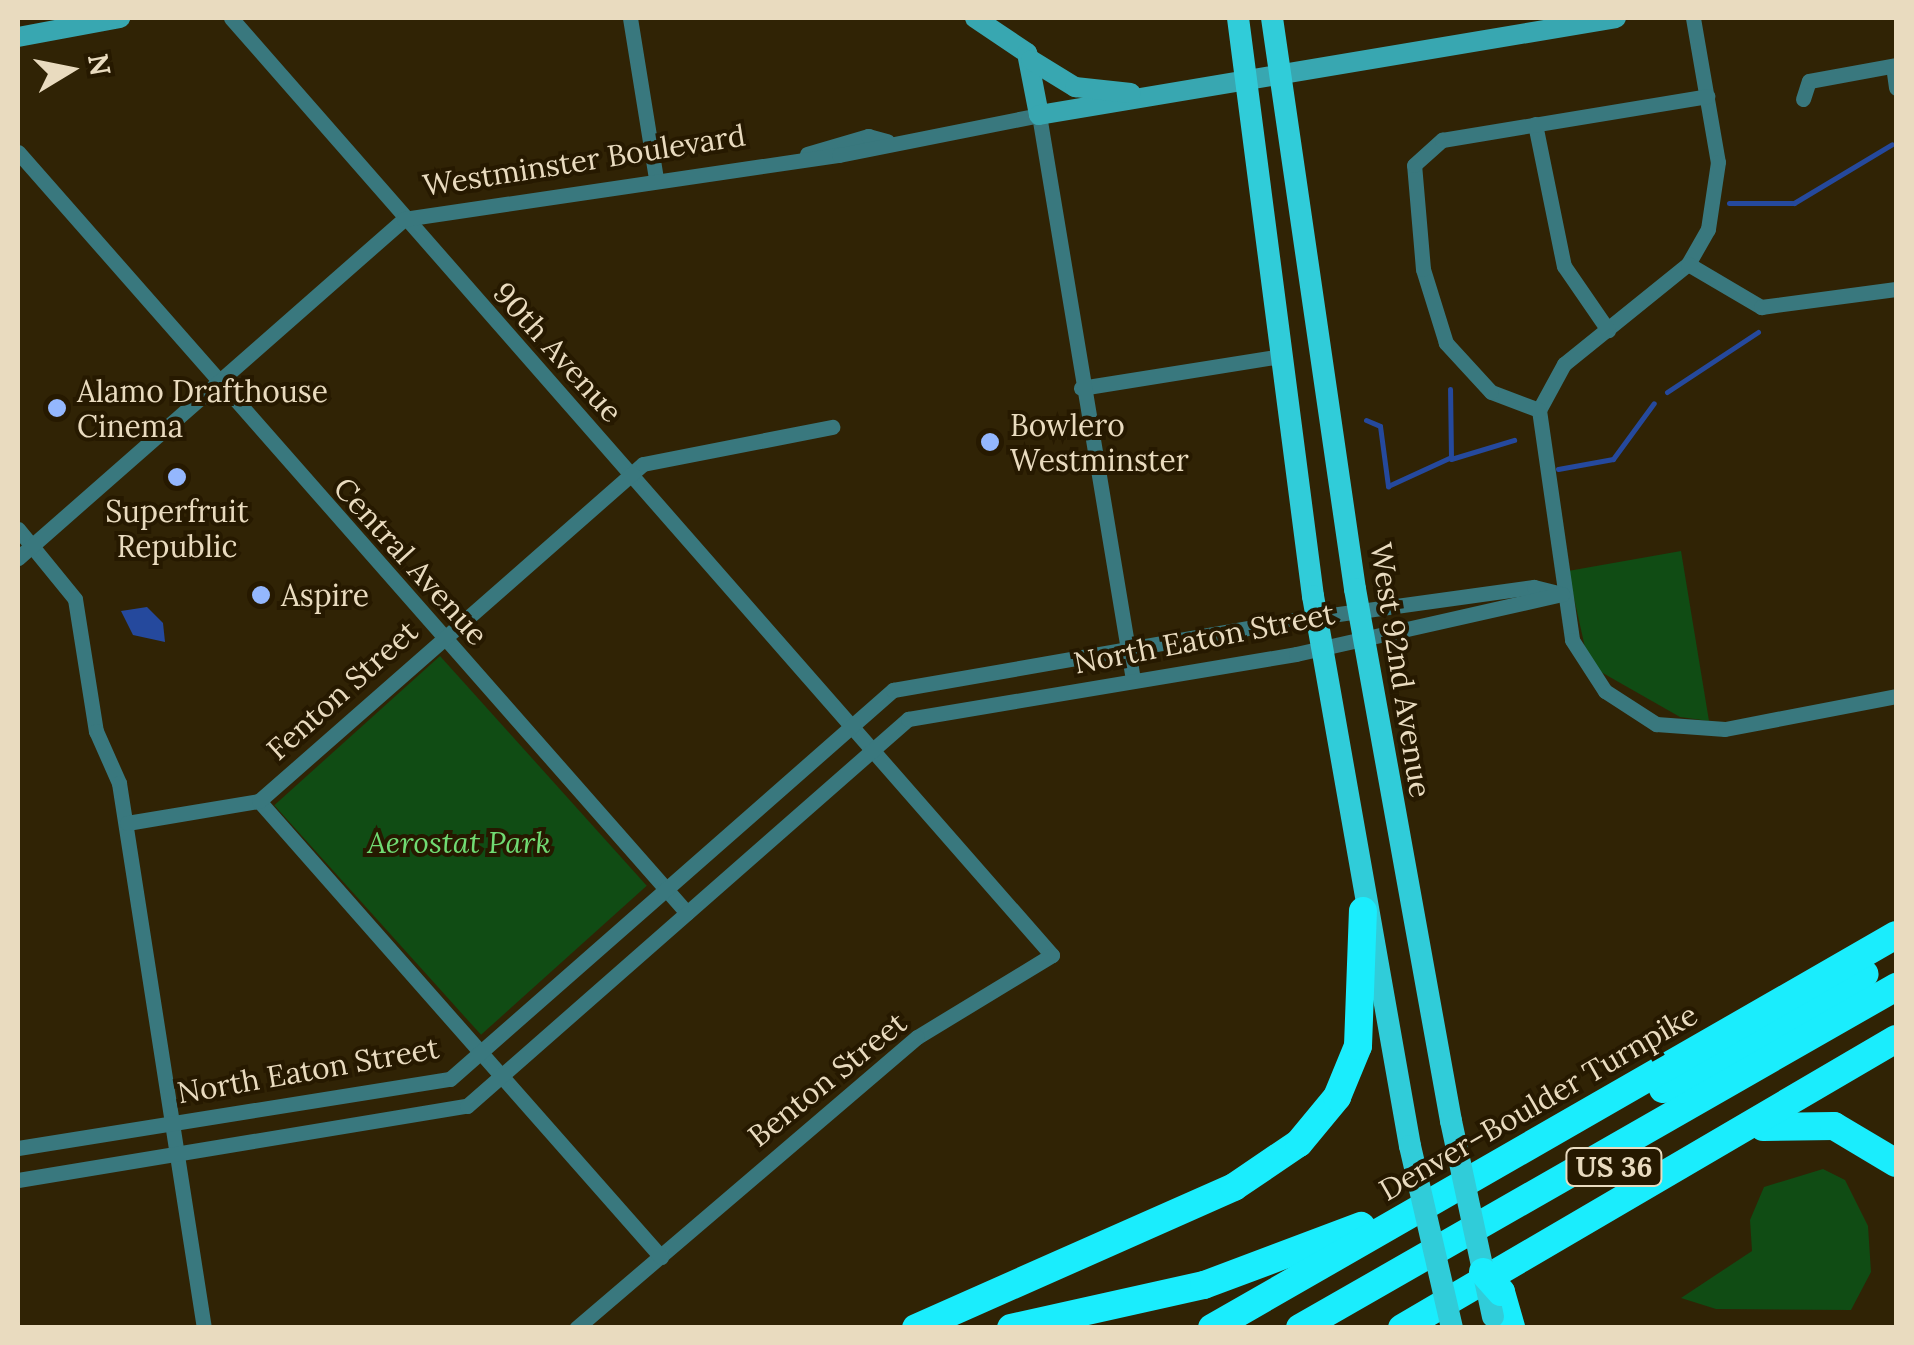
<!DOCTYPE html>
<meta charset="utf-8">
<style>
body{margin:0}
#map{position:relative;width:1914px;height:1345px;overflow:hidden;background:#302305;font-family:Lora,serif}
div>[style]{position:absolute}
.green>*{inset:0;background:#104c14;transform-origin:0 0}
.water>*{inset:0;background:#25499d}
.stream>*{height:5px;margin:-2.5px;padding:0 2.5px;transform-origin:2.5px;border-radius:2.5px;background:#25499d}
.street>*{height:15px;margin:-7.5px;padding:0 7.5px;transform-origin:7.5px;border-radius:7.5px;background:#39787e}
.secondary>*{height:20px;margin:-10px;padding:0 10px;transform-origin:10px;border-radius:10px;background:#38a7b1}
.primary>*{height:22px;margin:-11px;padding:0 11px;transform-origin:11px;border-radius:11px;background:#30ccd9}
.highway>*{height:28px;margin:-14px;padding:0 14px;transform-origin:14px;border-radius:14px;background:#1aedfd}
.primary-bridge>*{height:22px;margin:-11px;padding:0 11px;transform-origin:11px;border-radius:11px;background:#30ccd9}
.highway-bridge>*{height:28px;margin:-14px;padding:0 14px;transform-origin:14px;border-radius:14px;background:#1aedfd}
.dots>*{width:28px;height:28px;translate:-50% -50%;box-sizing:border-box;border:5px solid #261900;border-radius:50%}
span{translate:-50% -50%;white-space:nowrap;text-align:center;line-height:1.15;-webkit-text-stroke:8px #261900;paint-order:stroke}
.shield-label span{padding:2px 8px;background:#261900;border:2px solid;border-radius:8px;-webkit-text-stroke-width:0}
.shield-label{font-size:28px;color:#e9dbbf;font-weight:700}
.street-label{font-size:30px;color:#e9dbbf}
.poi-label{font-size:30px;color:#e9dbbf}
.left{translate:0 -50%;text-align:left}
.park-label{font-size:30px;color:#70db72;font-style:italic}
.frame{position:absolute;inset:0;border:20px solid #e9dbbf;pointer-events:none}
.north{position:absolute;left:20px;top:20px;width:100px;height:100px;-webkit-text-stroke:8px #261900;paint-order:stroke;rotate:80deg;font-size:28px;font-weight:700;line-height:40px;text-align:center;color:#e9dbbf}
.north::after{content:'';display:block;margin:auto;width:35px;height:45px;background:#e9dbbf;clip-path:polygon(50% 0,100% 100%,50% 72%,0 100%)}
</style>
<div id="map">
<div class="green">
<div style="clip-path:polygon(1681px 551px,1709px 721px,1680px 717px,1601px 672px,1586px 652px,1568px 571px)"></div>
<div style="left:440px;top:656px;width:309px;height:223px;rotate:48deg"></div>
<div style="clip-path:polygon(1823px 1169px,1845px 1180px,1868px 1226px,1871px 1272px,1851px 1310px,1716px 1309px,1681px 1298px,1752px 1251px,1750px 1220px,1764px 1187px)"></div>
</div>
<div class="water">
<div style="clip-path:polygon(147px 607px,163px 623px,165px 642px,133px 635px,121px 611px)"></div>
</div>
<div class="stream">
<div style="left:1729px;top:203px;width:65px"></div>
<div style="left:1794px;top:203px;width:114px;rotate:-31deg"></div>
<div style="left:1667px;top:392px;width:109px;rotate:-33.4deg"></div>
<div style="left:1366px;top:420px;width:15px;rotate:23deg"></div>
<div style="left:1380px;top:426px;width:61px;rotate:82.4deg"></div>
<div style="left:1388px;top:486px;width:69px;rotate:-24.7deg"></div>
<div style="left:1451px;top:457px;width:68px;rotate:-90.8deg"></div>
<div style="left:1451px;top:459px;width:66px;rotate:-16.8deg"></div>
<div style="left:1558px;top:469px;width:56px;rotate:-10.3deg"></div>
<div style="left:1613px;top:459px;width:69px;rotate:-53.8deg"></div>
</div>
<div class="street">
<div style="left:231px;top:18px;width:1246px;rotate:48.78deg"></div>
<div style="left:1052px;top:955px;width:158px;rotate:148.7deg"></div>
<div style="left:917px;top:1037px;width:448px;rotate:139.5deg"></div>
<div style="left:630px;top:18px;width:162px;rotate:80.8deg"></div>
<div style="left:1693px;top:18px;width:146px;rotate:80.2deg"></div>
<div style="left:1718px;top:162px;width:68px;rotate:98.5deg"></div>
<div style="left:1708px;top:229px;width:40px;rotate:119.7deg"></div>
<div style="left:1688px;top:264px;width:159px;rotate:141.1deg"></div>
<div style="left:1564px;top:364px;width:52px;rotate:118.5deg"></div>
<div style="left:1539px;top:410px;width:232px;rotate:81.8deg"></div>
<div style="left:1572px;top:640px;width:61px;rotate:57.1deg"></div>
<div style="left:1605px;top:691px;width:61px;rotate:32.9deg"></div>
<div style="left:1656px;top:724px;width:69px;rotate:4.1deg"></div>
<div style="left:1725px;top:729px;width:174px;rotate:-10.9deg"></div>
<div style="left:1893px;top:66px;width:22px;rotate:82deg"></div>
<div style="left:1803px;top:99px;width:19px;rotate:-72deg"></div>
<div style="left:1809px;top:81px;width:88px;rotate:-10.4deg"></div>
<div style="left:1535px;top:124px;width:145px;rotate:78.5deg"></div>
<div style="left:1564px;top:266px;width:78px;rotate:55.5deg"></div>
<div style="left:18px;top:152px;width:1013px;rotate:48.68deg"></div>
<div style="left:807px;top:154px;width:64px;rotate:-16.4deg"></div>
<div style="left:868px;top:136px;width:20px;rotate:15deg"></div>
<div style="left:1688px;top:264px;width:85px;rotate:30.5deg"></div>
<div style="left:1761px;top:307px;width:136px;rotate:-7.6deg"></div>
<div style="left:1081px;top:388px;width:202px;rotate:-9.1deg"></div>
<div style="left:1539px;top:410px;width:51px;rotate:-159.4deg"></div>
<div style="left:1491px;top:392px;width:67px;rotate:-132.6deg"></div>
<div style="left:1446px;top:343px;width:77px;rotate:-107.3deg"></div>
<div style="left:1423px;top:269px;width:104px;rotate:-94.9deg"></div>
<div style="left:1414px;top:165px;width:38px;rotate:-42deg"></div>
<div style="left:1442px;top:140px;width:269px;rotate:-9.4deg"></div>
<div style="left:18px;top:529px;width:90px;rotate:50.8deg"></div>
<div style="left:75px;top:599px;width:134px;rotate:81deg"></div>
<div style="left:96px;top:731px;width:57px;rotate:66.1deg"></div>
<div style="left:119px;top:783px;width:552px;rotate:81.14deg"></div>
<div style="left:18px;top:558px;width:514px;rotate:-41.29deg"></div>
<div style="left:404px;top:219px;width:440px;rotate:-8.4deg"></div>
<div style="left:839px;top:155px;width:204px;rotate:-11.3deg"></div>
<div style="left:1039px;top:115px;width:573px;rotate:80.55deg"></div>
<div style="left:259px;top:801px;width:608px;rotate:48.6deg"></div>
<div style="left:127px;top:823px;width:134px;rotate:-9.5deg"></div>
<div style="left:259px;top:801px;width:511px;rotate:-41.27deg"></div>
<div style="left:643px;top:464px;width:193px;rotate:-11.1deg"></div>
<div style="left:18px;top:1148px;width:437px;rotate:-9.1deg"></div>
<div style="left:450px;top:1079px;width:590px;rotate:-41.29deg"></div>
<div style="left:893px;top:690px;width:408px;rotate:-9.9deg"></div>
<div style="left:1295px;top:620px;width:241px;rotate:-7.9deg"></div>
<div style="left:1534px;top:587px;width:29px;rotate:14deg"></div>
<div style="left:18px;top:1180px;width:455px;rotate:-9.4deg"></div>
<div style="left:467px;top:1106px;width:587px;rotate:-41.27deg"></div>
<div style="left:908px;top:719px;width:393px;rotate:-9.5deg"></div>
<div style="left:1296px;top:654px;width:273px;rotate:-12.7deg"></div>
</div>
<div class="secondary">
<div style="left:975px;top:18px;width:63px;rotate:33.9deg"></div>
<div style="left:1027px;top:53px;width:63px;rotate:79deg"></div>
<div style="left:1039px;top:115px;width:585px;rotate:-9.54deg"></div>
<div style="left:18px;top:37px;width:104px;rotate:-10.6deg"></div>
<div style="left:1031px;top:60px;width:52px;rotate:31.5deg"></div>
<div style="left:1075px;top:87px;width:56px;rotate:6.1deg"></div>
</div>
<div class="primary">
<div style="left:1238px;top:18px;width:583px;rotate:82.61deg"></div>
<div style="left:1313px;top:596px;width:558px;rotate:80deg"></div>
<div style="left:1272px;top:18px;width:577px;rotate:81.73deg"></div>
<div style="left:1355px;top:589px;width:541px;rotate:79.77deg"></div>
</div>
<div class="highway">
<div style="left:1663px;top:1089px;width:232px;rotate:-29.7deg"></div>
<div style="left:1763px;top:1127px;width:71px;rotate:-0.8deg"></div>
<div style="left:1834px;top:1126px;width:72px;rotate:30.8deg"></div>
<div style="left:1501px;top:1292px;width:37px;rotate:74deg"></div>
<div style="left:916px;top:1328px;width:348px;rotate:-23.9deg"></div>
<div style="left:1234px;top:1187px;width:78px;rotate:-34.1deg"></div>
<div style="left:1299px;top:1143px;width:60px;rotate:-50.4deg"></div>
<div style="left:1337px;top:1097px;width:55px;rotate:-67.6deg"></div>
<div style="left:1358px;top:1046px;width:135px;rotate:-87.9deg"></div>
<div style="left:1011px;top:1328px;width:198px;rotate:-12.6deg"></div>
<div style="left:1204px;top:1285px;width:168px;rotate:-20.6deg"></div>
<div style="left:1212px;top:1328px;width:789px;rotate:-29.88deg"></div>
<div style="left:1300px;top:1328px;width:687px;rotate:-29.78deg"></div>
<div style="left:1402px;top:1328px;width:572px;rotate:-30.33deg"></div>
</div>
<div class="primary-bridge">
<div style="left:1451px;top:1121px;width:200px;rotate:77.9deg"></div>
<div style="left:1410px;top:1146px;width:187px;rotate:77deg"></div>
</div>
<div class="highway-bridge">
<div style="left:1483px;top:1272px;width:27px;rotate:48deg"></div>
</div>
<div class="dots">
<div style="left:57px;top:408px;background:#94b7fd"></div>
<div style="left:990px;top:442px;background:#94b7fd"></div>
<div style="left:177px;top:477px;background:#94b7fd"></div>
<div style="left:261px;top:595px;background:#94b7fd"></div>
</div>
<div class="shield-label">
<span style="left:1614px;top:1167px">US 36</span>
</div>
<div class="street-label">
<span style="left:584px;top:160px;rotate:-9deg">Westminster Boulevard</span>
<span style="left:558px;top:352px;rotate:48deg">90th Avenue</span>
<span style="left:411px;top:561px;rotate:48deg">Central Avenue</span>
<span style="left:1204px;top:638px;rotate:-11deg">North Eaton Street</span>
<span style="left:1401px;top:670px;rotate:81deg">West 92nd Avenue</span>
<span style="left:342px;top:690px;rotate:-42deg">Fenton Street</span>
<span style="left:308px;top:1070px;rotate:-10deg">North Eaton Street</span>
<span style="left:827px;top:1079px;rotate:-39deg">Benton Street</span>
<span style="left:1538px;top:1102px;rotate:-30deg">Denver–Boulder Turnpike</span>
</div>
<div class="poi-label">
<span class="left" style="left:77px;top:408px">Alamo Drafthouse<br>Cinema</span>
<span class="left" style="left:1010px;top:442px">Bowlero<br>Westminster</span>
<span style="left:177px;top:528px">Superfruit<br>Republic</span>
<span class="left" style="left:281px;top:595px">Aspire</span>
</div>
<div class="park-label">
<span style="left:459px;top:842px">Aerostat Park</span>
</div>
<div class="frame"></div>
<div class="north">N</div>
</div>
